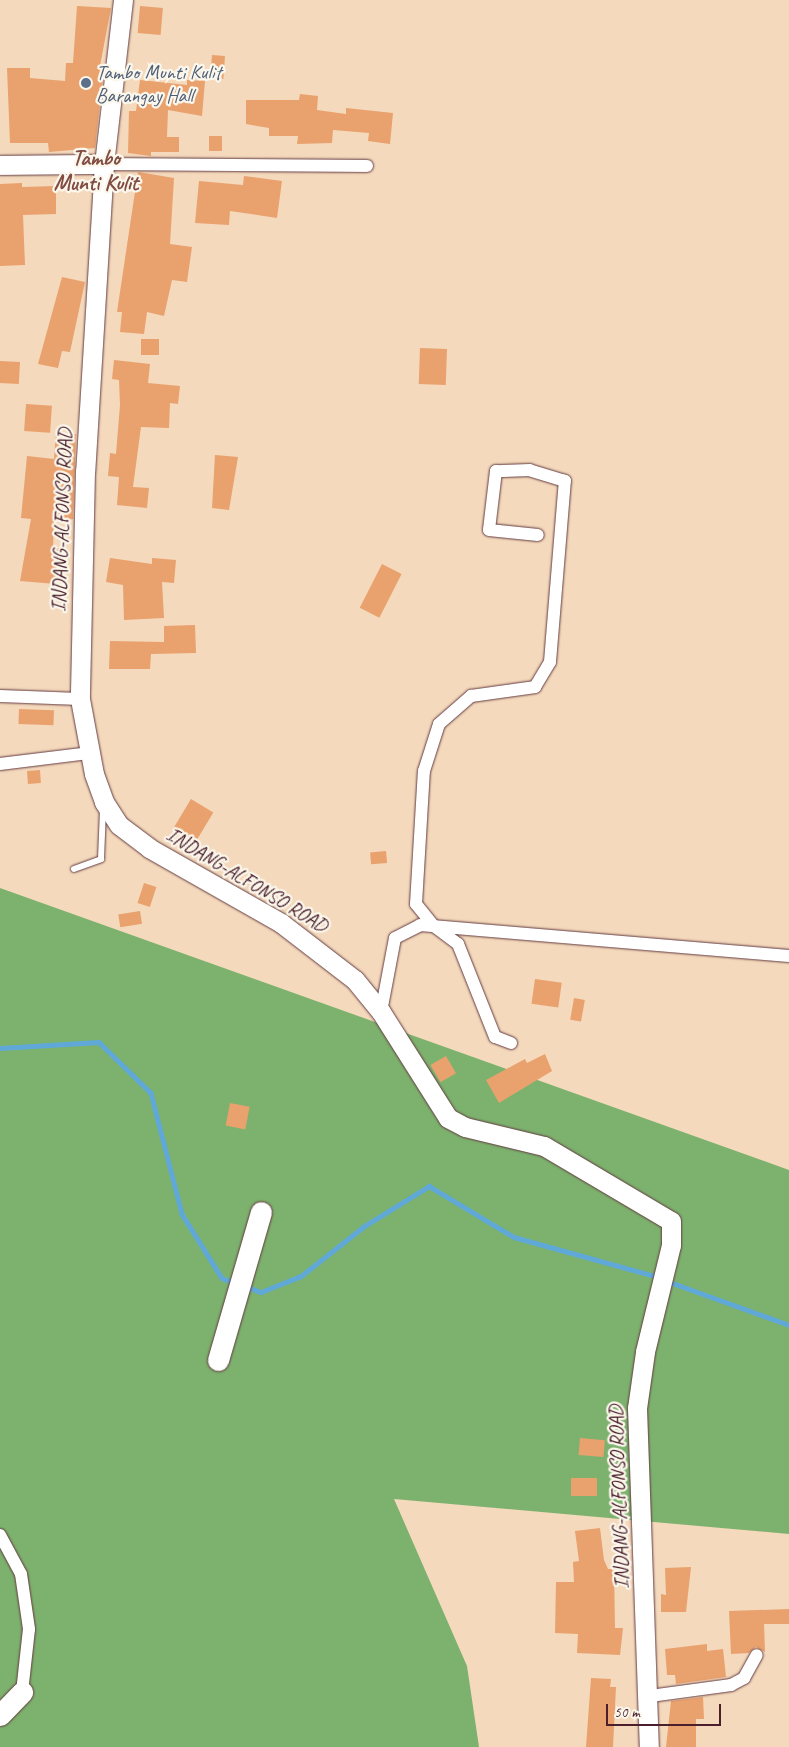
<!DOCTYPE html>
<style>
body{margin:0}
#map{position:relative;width:789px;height:1747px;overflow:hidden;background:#f4d9bc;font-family:Caveat,sans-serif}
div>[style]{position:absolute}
.forest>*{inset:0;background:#7db26e}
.stream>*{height:4.5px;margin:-2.25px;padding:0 2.25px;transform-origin:2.25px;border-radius:2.25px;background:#60a8d7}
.building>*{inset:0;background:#e9a16d;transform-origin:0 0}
.roads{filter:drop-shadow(0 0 1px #643b41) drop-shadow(0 0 1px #643b41)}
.lane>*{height:6px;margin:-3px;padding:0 3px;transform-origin:3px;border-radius:3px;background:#fff}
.street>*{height:12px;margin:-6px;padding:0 6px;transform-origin:6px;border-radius:6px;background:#fff}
.secondary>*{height:19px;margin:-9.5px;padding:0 9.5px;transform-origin:9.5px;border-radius:9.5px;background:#fff}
.primary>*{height:21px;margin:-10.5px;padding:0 10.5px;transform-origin:10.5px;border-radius:10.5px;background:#fff}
.dots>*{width:14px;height:14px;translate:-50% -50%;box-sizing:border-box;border:2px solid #fbf7ec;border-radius:50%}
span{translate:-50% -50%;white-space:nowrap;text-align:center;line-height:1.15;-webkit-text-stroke:4.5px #fbf7ec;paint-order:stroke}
.service-label{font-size:20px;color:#4e5e75}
.left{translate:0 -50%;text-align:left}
.street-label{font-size:20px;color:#4a1f2b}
.quarter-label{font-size:22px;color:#824c42;font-weight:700}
.scale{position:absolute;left:606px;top:1704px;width:115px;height:22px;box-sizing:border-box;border:2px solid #4a1f2b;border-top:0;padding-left:6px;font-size:15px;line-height:18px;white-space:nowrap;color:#4a1f2b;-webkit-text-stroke:4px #fbf7ec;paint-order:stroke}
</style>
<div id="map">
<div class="forest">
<div style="clip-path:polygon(0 888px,789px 1170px,789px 1534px,394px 1499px,467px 1666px,479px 1747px,0 1747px)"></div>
</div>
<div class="stream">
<div style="left:0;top:1048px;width:99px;rotate:-3.5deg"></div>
<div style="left:99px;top:1042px;width:73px;rotate:44.4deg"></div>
<div style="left:151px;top:1093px;width:125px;rotate:75.6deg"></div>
<div style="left:182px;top:1214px;width:75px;rotate:58deg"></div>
<div style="left:222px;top:1278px;width:14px;rotate:21deg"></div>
<div style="left:667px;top:1281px;width:130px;rotate:19.8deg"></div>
<div style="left:245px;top:1286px;width:17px;rotate:21deg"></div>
<div style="left:261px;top:1292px;width:43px;rotate:-21.8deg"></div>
<div style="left:301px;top:1276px;width:79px;rotate:-38.3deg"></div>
<div style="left:363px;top:1227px;width:78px;rotate:-31.8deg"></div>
<div style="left:429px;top:1186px;width:99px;rotate:31deg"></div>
<div style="left:514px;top:1237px;width:149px;rotate:15.5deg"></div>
</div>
<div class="building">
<div style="clip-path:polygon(77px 6px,111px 8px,100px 66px,104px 66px,95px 148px,49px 152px,48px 143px,10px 143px,7px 68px,30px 68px,30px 78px,65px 81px,66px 63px,73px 63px)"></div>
<div style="left:140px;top:6px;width:23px;height:27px;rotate:5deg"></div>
<div style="left:212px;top:55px;width:13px;height:23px;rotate:4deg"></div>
<div style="clip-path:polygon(140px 80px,187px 85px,187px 80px,205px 81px,202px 116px,168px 110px,167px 137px,179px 137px,179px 152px,151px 152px,151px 156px,128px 153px,129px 111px,136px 111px)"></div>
<div style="clip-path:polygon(300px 94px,318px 96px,317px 110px,346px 114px,346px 108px,393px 113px,390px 144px,368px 141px,369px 133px,333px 130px,332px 143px,297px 144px,298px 136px,269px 136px,269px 128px,246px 124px,246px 100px,299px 100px)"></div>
<div style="left:209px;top:136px;width:13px;height:15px"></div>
<div style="clip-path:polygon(138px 172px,174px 178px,170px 244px,192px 247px,187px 282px,172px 280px,164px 316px,147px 312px,144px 334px,120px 332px,122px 312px,117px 312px)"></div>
<div style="clip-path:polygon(244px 176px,282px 181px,277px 218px,230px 211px,229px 225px,195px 223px,199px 181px,243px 185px)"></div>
<div style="clip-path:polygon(22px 183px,22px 187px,56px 186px,56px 214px,23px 215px,25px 265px,0 266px,0 184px)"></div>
<div style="clip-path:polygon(62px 277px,85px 282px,70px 352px,62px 351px,58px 368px,38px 364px)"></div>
<div style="left:141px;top:339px;width:18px;height:16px"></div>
<div style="left:420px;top:348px;width:27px;height:36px;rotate:2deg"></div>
<div style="clip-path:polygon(114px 360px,150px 364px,148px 383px,180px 386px,178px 404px,170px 403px,169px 428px,141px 427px,133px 487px,149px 488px,147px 508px,117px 505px,119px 477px,108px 476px,110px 453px,116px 454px,120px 405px,119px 380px,112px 379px)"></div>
<div style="left:0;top:361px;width:20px;height:22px;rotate:3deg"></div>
<div style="left:26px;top:404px;width:26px;height:27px;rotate:4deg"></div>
<div style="clip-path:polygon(56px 433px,76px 434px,73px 519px,54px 521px,53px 548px,59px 548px,56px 584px,20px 581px,31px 519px,21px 518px,27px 456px,54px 459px)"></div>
<div style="clip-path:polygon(215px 455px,238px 457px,229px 510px,212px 508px)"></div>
<div style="clip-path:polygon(110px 558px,152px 564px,152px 558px,176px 560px,174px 583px,162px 582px,164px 618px,124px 620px,123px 585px,106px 582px)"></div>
<div style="left:382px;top:564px;width:22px;height:49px;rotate:27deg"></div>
<div style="clip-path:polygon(195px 625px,196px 653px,151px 654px,150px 669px,109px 669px,110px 641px,164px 642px,164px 626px)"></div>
<div style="left:19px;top:709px;width:35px;height:15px;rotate:2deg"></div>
<div style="left:40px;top:770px;width:13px;height:13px;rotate:86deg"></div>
<div style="left:191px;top:799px;width:26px;height:35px;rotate:31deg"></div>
<div style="left:386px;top:851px;width:12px;height:16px;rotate:85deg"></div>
<div style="left:144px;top:883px;width:13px;height:21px;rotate:18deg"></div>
<div style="left:140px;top:911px;width:13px;height:22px;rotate:81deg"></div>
<div style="left:535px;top:979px;width:27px;height:25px;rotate:8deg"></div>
<div style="left:574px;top:998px;width:11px;height:22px;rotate:10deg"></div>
<div style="clip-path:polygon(545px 1054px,552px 1071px,499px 1103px,486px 1080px,525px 1059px,527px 1063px)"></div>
<div style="left:446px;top:1056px;width:20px;height:18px;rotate:60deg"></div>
<div style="left:230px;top:1103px;width:20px;height:23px;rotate:11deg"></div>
<div style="left:580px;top:1438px;width:25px;height:17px;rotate:5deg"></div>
<div style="left:571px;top:1478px;width:26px;height:18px"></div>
<div style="clip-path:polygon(600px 1528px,604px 1560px,608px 1569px,614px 1569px,615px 1628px,623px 1628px,620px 1655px,577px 1653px,578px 1634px,555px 1633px,556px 1582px,574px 1582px,573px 1562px,579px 1561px,575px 1531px)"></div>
<div style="clip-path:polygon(691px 1567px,686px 1612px,661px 1612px,661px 1594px,666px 1595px,665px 1568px)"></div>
<div style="clip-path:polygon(789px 1609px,789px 1624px,764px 1624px,765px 1652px,756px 1647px,749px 1653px,731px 1654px,729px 1611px)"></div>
<div style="clip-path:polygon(707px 1644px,707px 1651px,723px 1649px,726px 1677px,676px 1684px,675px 1675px,667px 1675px,665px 1649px)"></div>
<div style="clip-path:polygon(591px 1678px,611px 1679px,610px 1687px,616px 1687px,613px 1747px,586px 1747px)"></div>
<div style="clip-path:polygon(703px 1697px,704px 1719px,696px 1719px,696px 1747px,666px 1747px,671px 1701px)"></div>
</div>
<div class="roads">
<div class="lane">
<div style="left:74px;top:869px;width:29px;rotate:-20deg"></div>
<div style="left:101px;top:859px;width:50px;rotate:-87.7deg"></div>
</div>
<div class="street">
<div style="left:104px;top:164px;width:263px;rotate:0.4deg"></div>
<div style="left:0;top:696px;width:80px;rotate:2.1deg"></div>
<div style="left:0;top:764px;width:91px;rotate:-7deg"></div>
<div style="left:381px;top:1012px;width:75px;rotate:-79.3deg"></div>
<div style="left:395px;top:938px;width:28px;rotate:-27deg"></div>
<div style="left:420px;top:925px;width:370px;rotate:4.8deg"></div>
<div style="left:511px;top:1043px;width:17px;rotate:-159deg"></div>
<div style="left:495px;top:1037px;width:100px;rotate:-111.7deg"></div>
<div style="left:458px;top:944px;width:31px;rotate:-143deg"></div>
<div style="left:433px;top:925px;width:27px;rotate:-129deg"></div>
<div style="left:416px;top:904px;width:133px;rotate:-86.6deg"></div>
<div style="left:424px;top:771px;width:49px;rotate:-72.3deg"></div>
<div style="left:439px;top:724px;width:43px;rotate:-41.2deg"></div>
<div style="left:471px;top:696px;width:65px;rotate:-8deg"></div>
<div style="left:535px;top:687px;width:29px;rotate:-59deg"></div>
<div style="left:550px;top:662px;width:182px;rotate:-85.3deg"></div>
<div style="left:565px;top:481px;width:37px;rotate:-163deg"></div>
<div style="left:530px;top:470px;width:34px;rotate:178deg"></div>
<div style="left:496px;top:471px;width:59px;rotate:96.8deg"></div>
<div style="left:489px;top:530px;width:49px;rotate:5.8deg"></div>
<div style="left:0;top:1535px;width:44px;rotate:61.7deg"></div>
<div style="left:21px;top:1574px;width:56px;rotate:81.7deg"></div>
<div style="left:29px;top:1629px;width:63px;rotate:96.3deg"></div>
<div style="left:650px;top:1696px;width:82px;rotate:-7.7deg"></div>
<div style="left:731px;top:1685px;width:15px;rotate:-28deg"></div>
<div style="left:744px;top:1678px;width:26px;rotate:-61deg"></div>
</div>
<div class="secondary">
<div style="left:123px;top:0;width:165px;rotate:96.6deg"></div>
<div style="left:104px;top:164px;width:308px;rotate:93.5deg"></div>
<div style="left:85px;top:471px;width:228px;rotate:91.3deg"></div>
<div style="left:80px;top:699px;width:76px;rotate:79.4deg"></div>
<div style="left:94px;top:774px;width:30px;rotate:70deg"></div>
<div style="left:104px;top:802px;width:27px;rotate:57deg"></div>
<div style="left:119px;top:825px;width:38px;rotate:37deg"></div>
<div style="left:149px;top:848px;width:152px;rotate:29.6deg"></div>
<div style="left:281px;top:923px;width:93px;rotate:37.6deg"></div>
<div style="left:355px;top:980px;width:41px;rotate:50.9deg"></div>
<div style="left:381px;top:1012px;width:125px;rotate:57.7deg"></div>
<div style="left:448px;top:1118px;width:19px;rotate:28deg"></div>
<div style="left:465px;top:1127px;width:81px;rotate:13.5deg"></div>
<div style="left:544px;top:1146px;width:147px;rotate:30.6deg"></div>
<div style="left:671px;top:1221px;width:24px;rotate:90deg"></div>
<div style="left:671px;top:1245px;width:110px;rotate:103.7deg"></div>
<div style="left:645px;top:1352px;width:57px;rotate:98.1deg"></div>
<div style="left:637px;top:1408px;width:339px;rotate:88deg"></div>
<div style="left:0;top:165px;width:104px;rotate:-0.6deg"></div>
</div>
<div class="primary">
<div style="left:218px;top:1360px;width:154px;rotate:-73.8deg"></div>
<div style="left:0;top:1715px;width:32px;rotate:-46deg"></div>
</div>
</div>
<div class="dots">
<div style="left:86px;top:83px;background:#5c6f8a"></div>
</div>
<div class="service-label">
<span class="left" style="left:96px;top:84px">Tambo Munti Kulit<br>Barangay Hall</span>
</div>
<div class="street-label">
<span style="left:62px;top:520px;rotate:-88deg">INDANG-ALFONSO ROAD</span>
<span style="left:247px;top:880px;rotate:31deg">INDANG-ALFONSO ROAD</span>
<span style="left:619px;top:1497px;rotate:-92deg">INDANG-ALFONSO ROAD</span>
</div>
<div class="quarter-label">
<span style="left:96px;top:171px">Tambo<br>Munti Kulit</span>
</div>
<div class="scale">50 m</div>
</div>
